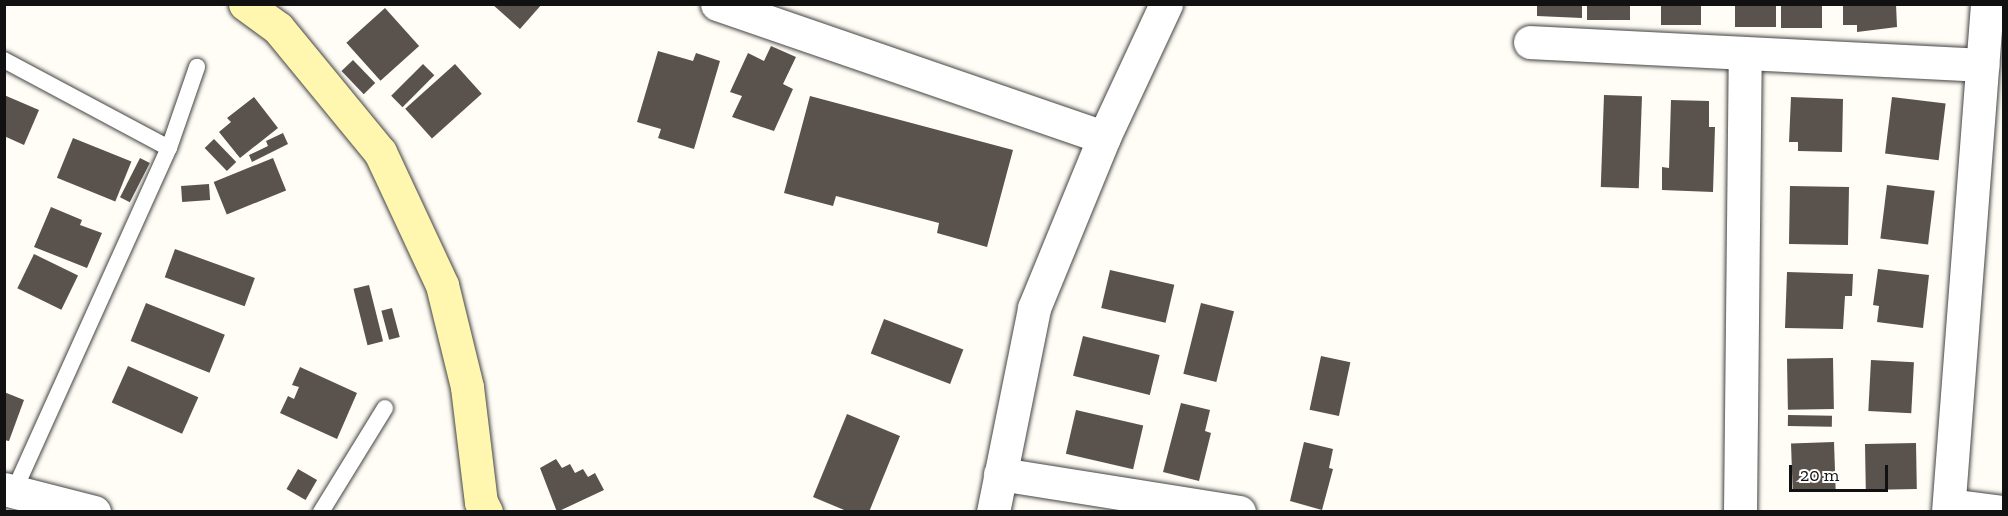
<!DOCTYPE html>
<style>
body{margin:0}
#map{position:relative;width:2008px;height:516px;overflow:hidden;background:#fffdf5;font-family:"Zilla Slab",serif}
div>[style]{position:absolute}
.building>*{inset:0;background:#5a524d;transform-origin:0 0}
.roads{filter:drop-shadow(0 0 2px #444) drop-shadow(0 0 2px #444)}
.lane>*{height:16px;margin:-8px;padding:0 8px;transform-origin:8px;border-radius:8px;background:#fff}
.street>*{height:33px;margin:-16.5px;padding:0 16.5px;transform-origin:16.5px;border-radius:16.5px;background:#fff}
.secondary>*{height:33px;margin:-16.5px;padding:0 16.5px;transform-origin:16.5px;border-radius:16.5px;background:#fff6b0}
span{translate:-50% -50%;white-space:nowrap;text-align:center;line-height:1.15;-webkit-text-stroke:6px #fff;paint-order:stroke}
.frame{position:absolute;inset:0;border:6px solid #111;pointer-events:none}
.scale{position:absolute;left:1789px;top:465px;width:99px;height:27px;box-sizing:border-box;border:3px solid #111;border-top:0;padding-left:8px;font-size:18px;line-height:21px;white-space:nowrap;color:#111;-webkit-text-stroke:4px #fff;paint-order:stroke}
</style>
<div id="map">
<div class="building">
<div style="clip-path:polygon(492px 4px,542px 4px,520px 29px)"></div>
<div style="clip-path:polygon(1537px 4px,1582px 4px,1582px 18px,1537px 16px)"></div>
<div style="left:1587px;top:4px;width:43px;height:16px"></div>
<div style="left:1661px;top:4px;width:40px;height:21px"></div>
<div style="left:1735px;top:4px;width:41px;height:23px"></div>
<div style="left:1781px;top:4px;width:41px;height:24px"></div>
<div style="clip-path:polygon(1843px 4px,1896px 4px,1897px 27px,1857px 32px,1857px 25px,1843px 25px)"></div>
<div style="left:385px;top:8px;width:51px;height:52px;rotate:48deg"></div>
<div style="clip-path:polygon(771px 46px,796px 57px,783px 84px,793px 89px,774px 131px,732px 117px,742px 96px,730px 92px,748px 53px,764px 61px)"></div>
<div style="clip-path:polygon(658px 51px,693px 61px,696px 53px,720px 61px,694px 149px,658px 138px,661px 129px,637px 122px)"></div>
<div style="left:353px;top:60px;width:32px;height:16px;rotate:46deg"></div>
<div style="left:423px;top:64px;width:16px;height:45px;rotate:45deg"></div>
<div style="left:455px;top:64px;width:40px;height:67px;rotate:48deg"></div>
<div style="clip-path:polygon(4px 95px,39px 110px,24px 145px,4px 136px)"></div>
<div style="left:1604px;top:95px;width:38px;height:92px;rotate:2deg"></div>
<div style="clip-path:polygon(810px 96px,1013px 150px,987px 247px,937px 233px,939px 223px,836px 196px,833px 206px,784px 193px)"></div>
<div style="clip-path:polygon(254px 97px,278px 128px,240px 158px,219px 132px,231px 122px,227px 118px)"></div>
<div style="clip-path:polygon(1791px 97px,1843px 99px,1842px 152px,1798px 151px,1798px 142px,1789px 142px)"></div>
<div style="left:1892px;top:97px;width:54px;height:57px;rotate:7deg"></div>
<div style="clip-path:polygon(1671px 100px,1709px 101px,1709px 127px,1715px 127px,1713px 192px,1662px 190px,1662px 167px,1669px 168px)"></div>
<div style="clip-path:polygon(283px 133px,288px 144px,252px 162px,249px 155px,268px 146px,266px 141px)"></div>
<div style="left:73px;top:138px;width:63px;height:43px;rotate:22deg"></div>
<div style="left:214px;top:139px;width:32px;height:13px;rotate:46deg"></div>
<div style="left:140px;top:158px;width:11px;height:44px;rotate:27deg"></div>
<div style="left:273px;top:158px;width:35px;height:64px;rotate:68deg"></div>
<div style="left:209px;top:184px;width:16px;height:28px;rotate:86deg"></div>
<div style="left:1887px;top:185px;width:48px;height:54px;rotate:7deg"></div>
<div style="left:1790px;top:186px;width:59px;height:58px;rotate:1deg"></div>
<div style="clip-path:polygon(51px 207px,82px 220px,80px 225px,102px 233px,87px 268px,34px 247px)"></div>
<div style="left:175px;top:249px;width:85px;height:30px;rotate:20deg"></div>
<div style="left:34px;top:254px;width:49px;height:38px;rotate:26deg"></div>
<div style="clip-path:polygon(1878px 269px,1929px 275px,1923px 328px,1877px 322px,1879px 306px,1873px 305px)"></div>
<div style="left:1110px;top:270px;width:66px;height:39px;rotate:13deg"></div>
<div style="clip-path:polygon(1787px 272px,1853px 274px,1852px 296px,1845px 296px,1843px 329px,1785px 328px)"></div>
<div style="left:369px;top:285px;width:58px;height:16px;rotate:76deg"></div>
<div style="left:146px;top:303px;width:85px;height:41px;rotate:22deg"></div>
<div style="left:1201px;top:303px;width:34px;height:73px;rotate:14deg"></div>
<div style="left:392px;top:308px;width:30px;height:11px;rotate:75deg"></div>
<div style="left:884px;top:319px;width:85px;height:37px;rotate:21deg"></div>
<div style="left:1083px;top:336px;width:79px;height:41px;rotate:14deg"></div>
<div style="left:1321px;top:356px;width:30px;height:55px;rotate:12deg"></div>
<div style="left:1833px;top:358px;width:51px;height:46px;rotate:89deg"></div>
<div style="left:1871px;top:360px;width:43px;height:51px;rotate:3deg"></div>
<div style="left:128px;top:366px;width:77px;height:40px;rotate:24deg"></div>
<div style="clip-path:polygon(300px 367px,357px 393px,337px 439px,280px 413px,288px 396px,294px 399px,299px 387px,292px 385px)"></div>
<div style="clip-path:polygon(4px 392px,24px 400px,9px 441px,4px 440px)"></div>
<div style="clip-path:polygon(1181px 403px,1210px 410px,1205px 431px,1211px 433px,1199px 481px,1163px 472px)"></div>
<div style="left:1076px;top:410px;width:69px;height:45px;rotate:13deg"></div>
<div style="clip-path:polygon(847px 414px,900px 436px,869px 512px,849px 512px,813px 497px)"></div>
<div style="left:1788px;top:415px;width:44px;height:11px;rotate:1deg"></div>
<div style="clip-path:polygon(1304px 442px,1333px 449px,1329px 468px,1333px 469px,1322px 510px,1290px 501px)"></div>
<div style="left:1834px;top:442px;width:47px;height:43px;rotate:88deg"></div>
<div style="left:1916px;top:443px;width:46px;height:51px;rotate:89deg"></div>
<div style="clip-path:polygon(556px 459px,562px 468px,570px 464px,575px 473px,583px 469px,588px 477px,595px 473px,604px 490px,557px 512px,540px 468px)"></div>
<div style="left:298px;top:469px;width:22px;height:23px;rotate:30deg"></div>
</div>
<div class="roads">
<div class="lane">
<div style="left:4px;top:60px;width:187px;rotate:28.1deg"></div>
<div style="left:14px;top:491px;width:376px;rotate:-65.7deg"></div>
<div style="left:169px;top:148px;width:86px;rotate:-70.9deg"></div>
<div style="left:321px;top:512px;width:122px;rotate:-58.4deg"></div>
</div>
<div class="street">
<div style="left:717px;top:4px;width:409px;rotate:19deg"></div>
<div style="left:1530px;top:42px;width:453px;rotate:2.9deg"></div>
<div style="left:1000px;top:474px;width:242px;rotate:9deg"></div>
<div style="left:4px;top:489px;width:93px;rotate:14.3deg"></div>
<div style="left:1949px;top:505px;width:53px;rotate:7.5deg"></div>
<div style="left:993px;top:512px;width:208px;rotate:-78.6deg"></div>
<div style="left:1034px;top:308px;width:185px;rotate:-67.7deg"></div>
<div style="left:1104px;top:137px;width:147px;rotate:-65deg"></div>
<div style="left:1740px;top:512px;width:459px;rotate:-89.4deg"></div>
<div style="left:1948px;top:512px;width:509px;rotate:-85.61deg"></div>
</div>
<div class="secondary">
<div style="left:245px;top:4px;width:41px;rotate:36deg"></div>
<div style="left:278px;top:28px;width:161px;rotate:50.6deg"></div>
<div style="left:380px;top:152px;width:147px;rotate:65deg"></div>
<div style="left:442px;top:285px;width:105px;rotate:76.2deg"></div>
<div style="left:467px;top:387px;width:116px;rotate:83.1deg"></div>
<div style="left:481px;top:502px;width:11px;rotate:63deg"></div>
</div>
</div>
<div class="frame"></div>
<div class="scale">20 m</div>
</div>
